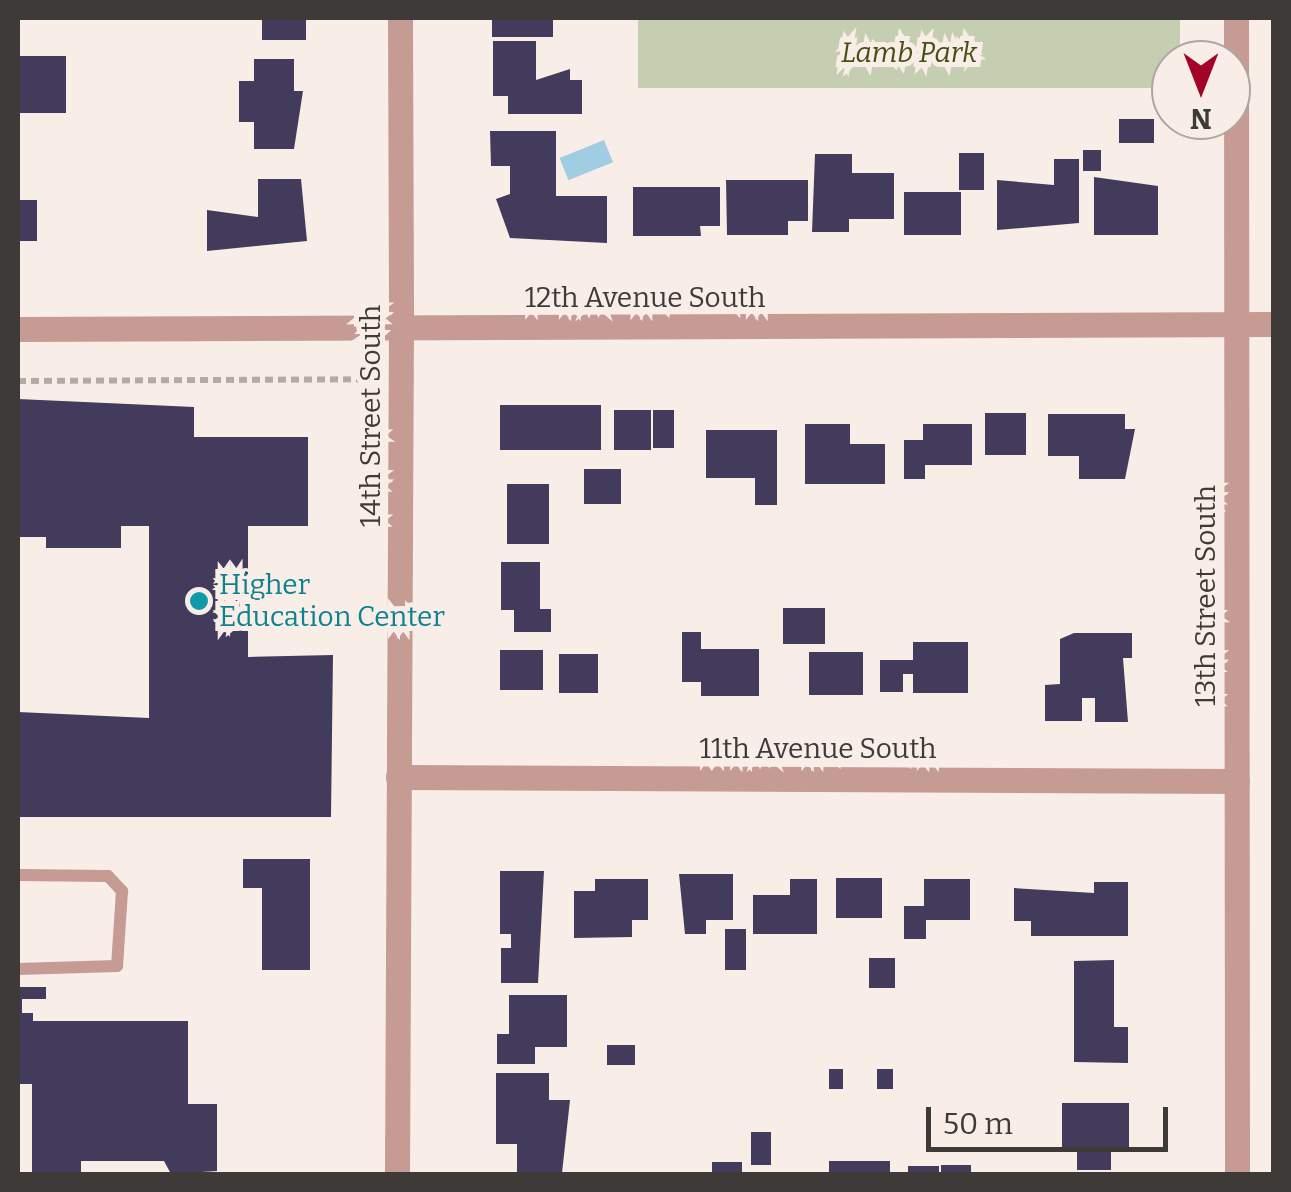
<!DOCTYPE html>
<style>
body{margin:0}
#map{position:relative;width:1291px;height:1192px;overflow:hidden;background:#f9eee7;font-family:Bitter,serif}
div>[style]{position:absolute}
.green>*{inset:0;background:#c5ceb0}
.water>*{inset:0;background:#a1cde3;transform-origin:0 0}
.building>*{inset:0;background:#433b5b;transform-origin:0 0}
.path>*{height:6px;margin-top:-3px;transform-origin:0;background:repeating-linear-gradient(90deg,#b3aaa5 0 8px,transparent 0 13px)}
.service>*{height:12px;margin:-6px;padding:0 6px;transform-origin:6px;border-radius:6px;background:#c59b93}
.minor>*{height:25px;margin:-12.5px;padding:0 12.5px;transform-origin:12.5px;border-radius:12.5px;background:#c59b93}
.tertiary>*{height:25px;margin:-12.5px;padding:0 12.5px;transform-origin:12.5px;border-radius:12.5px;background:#c59b93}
.dots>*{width:28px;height:28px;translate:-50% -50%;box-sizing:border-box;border:5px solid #f9eee7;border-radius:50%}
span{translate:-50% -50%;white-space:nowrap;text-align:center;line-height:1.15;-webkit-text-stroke:10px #f9eee7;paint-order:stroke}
.park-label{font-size:28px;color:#455113;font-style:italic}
.street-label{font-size:28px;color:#3e3a37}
.culture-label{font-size:28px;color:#0d838f}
.left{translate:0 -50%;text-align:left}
.frame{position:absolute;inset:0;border:20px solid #3e3a37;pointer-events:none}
.north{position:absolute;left:1151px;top:40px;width:100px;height:100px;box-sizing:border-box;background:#f9eee7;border:2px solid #aea6a1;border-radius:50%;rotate:180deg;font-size:28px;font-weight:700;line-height:40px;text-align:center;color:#3e3a37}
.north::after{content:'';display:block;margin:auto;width:35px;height:45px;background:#a20327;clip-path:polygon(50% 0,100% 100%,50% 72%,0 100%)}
.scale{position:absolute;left:926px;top:1107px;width:242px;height:45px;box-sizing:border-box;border:5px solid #3e3a37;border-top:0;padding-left:12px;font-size:30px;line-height:35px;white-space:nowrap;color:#3e3a37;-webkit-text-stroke:8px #f9eee7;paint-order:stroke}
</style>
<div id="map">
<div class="green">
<div style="clip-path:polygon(638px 18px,1180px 18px,1180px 60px,1171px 60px,1171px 88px,638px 88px)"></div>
</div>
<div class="water">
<div style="left:604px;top:140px;width:24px;height:48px;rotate:68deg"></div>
</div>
<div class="building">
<div style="left:262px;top:18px;width:44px;height:22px"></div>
<div style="left:492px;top:18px;width:61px;height:19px"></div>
<div style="clip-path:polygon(493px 41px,536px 41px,536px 80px,570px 69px,570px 80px,582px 80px,582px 114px,508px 114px,508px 96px,493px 96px)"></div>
<div style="left:18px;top:56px;width:48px;height:57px"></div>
<div style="clip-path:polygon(254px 59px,294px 59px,294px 91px,303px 91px,294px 149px,254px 149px,254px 122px,239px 122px,239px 81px,254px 81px)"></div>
<div style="left:1119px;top:119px;width:35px;height:24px"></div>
<div style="clip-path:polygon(490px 131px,556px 131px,556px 196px,607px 196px,607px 243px,510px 238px,496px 199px,510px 194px,510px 166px,491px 166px)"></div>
<div style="left:1083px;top:150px;width:18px;height:21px"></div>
<div style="left:959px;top:153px;width:25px;height:37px"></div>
<div style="clip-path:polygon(815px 154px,852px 154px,852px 173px,894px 173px,894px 219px,849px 219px,849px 232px,812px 232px)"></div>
<div style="clip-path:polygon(1054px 159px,1079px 159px,1079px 223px,997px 230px,997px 180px,1054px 185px)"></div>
<div style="clip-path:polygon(1094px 177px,1158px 186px,1158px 235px,1094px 235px)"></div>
<div style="clip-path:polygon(258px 179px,301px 179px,307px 241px,207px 251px,207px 210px,258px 217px)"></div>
<div style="clip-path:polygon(726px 180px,808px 180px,808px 221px,788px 221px,788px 235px,727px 235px)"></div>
<div style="clip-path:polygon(633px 187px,720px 187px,720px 226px,700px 226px,701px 236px,633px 236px)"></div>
<div style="left:904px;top:192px;width:57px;height:43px"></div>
<div style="left:18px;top:200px;width:19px;height:41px"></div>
<div style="clip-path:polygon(18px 399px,194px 407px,194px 437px,308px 437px,308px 526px,248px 526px,248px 657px,333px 655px,331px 817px,18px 817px,18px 712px,149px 718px,149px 526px,121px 526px,121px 548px,46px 548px,46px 537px,18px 537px)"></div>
<div style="left:601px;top:405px;width:45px;height:101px;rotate:90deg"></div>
<div style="left:614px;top:410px;width:37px;height:40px"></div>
<div style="left:653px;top:410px;width:21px;height:38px"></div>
<div style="left:985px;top:413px;width:41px;height:42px"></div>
<div style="clip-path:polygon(1048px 414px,1125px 414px,1125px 429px,1135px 429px,1125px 479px,1079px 479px,1079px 456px,1048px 456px)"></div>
<div style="clip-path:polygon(805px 424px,850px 424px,850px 444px,885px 444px,885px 484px,805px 484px)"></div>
<div style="clip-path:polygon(923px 424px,972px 424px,972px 465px,925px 465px,925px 479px,904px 479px,904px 440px,923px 440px)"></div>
<div style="clip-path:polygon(706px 430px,777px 430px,777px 505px,755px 505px,755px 478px,706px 478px)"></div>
<div style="left:584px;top:469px;width:37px;height:35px"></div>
<div style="left:507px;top:484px;width:42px;height:60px"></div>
<div style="clip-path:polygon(501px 562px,540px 562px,540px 609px,551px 609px,551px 632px,514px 632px,514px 610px,501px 610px)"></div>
<div style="left:783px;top:608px;width:42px;height:36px"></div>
<div style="clip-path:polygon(682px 632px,701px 632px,701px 649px,759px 649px,759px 696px,701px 696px,701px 682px,682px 682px)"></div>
<div style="clip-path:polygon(1074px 633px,1132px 633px,1132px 658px,1123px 658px,1128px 722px,1095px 722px,1095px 698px,1082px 698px,1082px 721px,1045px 721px,1045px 685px,1060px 684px,1060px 639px)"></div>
<div style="clip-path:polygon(913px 642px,968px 642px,968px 693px,913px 693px,913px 674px,903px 674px,903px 692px,880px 692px,880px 660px,913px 660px)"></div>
<div style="left:500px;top:650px;width:43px;height:40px"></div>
<div style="left:809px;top:652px;width:54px;height:43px"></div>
<div style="left:559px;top:654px;width:39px;height:39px"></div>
<div style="clip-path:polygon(243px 859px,310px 859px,310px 970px,262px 970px,262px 888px,243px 888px)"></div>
<div style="clip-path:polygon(500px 871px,544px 871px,538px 983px,501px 983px,501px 948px,511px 948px,511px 934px,500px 934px)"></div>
<div style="clip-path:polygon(679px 874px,733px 874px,733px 920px,706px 920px,706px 934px,685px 934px)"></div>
<div style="left:836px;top:878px;width:46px;height:40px"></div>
<div style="clip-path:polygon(595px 879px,648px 879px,648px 920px,632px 920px,632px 937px,574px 938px,574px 891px,595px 891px)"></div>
<div style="clip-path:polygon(790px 879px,817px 879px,817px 934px,753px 934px,753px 895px,790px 895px)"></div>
<div style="clip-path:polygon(924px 879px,970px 879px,970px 920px,926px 920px,926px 939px,904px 939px,904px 906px,924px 906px)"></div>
<div style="clip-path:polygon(1094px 882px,1128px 882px,1128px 936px,1031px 936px,1031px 921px,1014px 921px,1014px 888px,1094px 893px)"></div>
<div style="left:725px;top:929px;width:21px;height:41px"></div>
<div style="left:869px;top:958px;width:26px;height:30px"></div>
<div style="clip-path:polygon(1114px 960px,1114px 1027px,1128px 1027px,1128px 1063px,1074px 1062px,1074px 961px)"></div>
<div style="clip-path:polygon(18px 987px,46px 987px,46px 999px,22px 999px,22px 1013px,33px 1013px,33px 1021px,188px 1021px,188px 1104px,217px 1104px,217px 1171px,171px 1174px,164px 1161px,81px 1161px,81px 1174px,32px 1174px,32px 1084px,18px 1084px)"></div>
<div style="clip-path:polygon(509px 995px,567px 995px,567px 1047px,535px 1047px,535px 1064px,497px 1064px,497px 1034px,509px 1034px)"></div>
<div style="left:607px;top:1045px;width:28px;height:20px"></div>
<div style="left:829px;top:1069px;width:14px;height:20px"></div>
<div style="left:877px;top:1069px;width:16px;height:20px"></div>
<div style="clip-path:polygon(496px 1073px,549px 1073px,549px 1100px,570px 1100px,562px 1173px,517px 1173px,517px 1144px,496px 1144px)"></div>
<div style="clip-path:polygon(1062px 1103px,1129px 1103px,1129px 1151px,1111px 1151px,1111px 1170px,1077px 1170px,1077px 1151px,1062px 1151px)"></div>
<div style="left:751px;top:1132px;width:20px;height:33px"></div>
<div style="left:829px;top:1161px;width:61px;height:13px"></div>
<div style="left:712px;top:1162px;width:30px;height:12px"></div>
<div style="left:941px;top:1165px;width:30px;height:9px"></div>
<div style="left:908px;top:1166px;width:31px;height:8px"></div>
</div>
<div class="path">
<div style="left:18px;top:381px;width:357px;rotate:-0.3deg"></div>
</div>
<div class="service">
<div style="left:18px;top:875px;width:90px;rotate:0.6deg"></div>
<div style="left:108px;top:876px;width:21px;rotate:47deg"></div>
<div style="left:122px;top:891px;width:75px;rotate:93.8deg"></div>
<div style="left:117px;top:966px;width:99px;rotate:178.3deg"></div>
</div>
<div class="minor">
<div style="left:400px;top:18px;width:312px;rotate:89.8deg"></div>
<div style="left:1236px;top:18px;width:1156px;rotate:89.95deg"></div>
<div style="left:398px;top:777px;width:839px;rotate:0.27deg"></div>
</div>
<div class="tertiary">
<div style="left:18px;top:329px;width:1256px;rotate:-0.23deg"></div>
<div style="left:397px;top:1174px;width:844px;rotate:-89.73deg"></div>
</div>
<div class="dots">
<div style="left:199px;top:601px;background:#0f9aa8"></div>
</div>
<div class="park-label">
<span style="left:909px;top:53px">Lamb Park</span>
</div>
<div class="street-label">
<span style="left:645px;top:298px">12th Avenue South</span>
<span style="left:371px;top:416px;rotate:-90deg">14th Street South</span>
<span style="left:1206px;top:596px;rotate:-90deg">13th Street South</span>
<span style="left:818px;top:749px">11th Avenue South</span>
</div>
<div class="culture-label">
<span class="left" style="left:219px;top:601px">Higher<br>Education Center</span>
</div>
<div class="frame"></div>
<div class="north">N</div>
<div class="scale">50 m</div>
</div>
